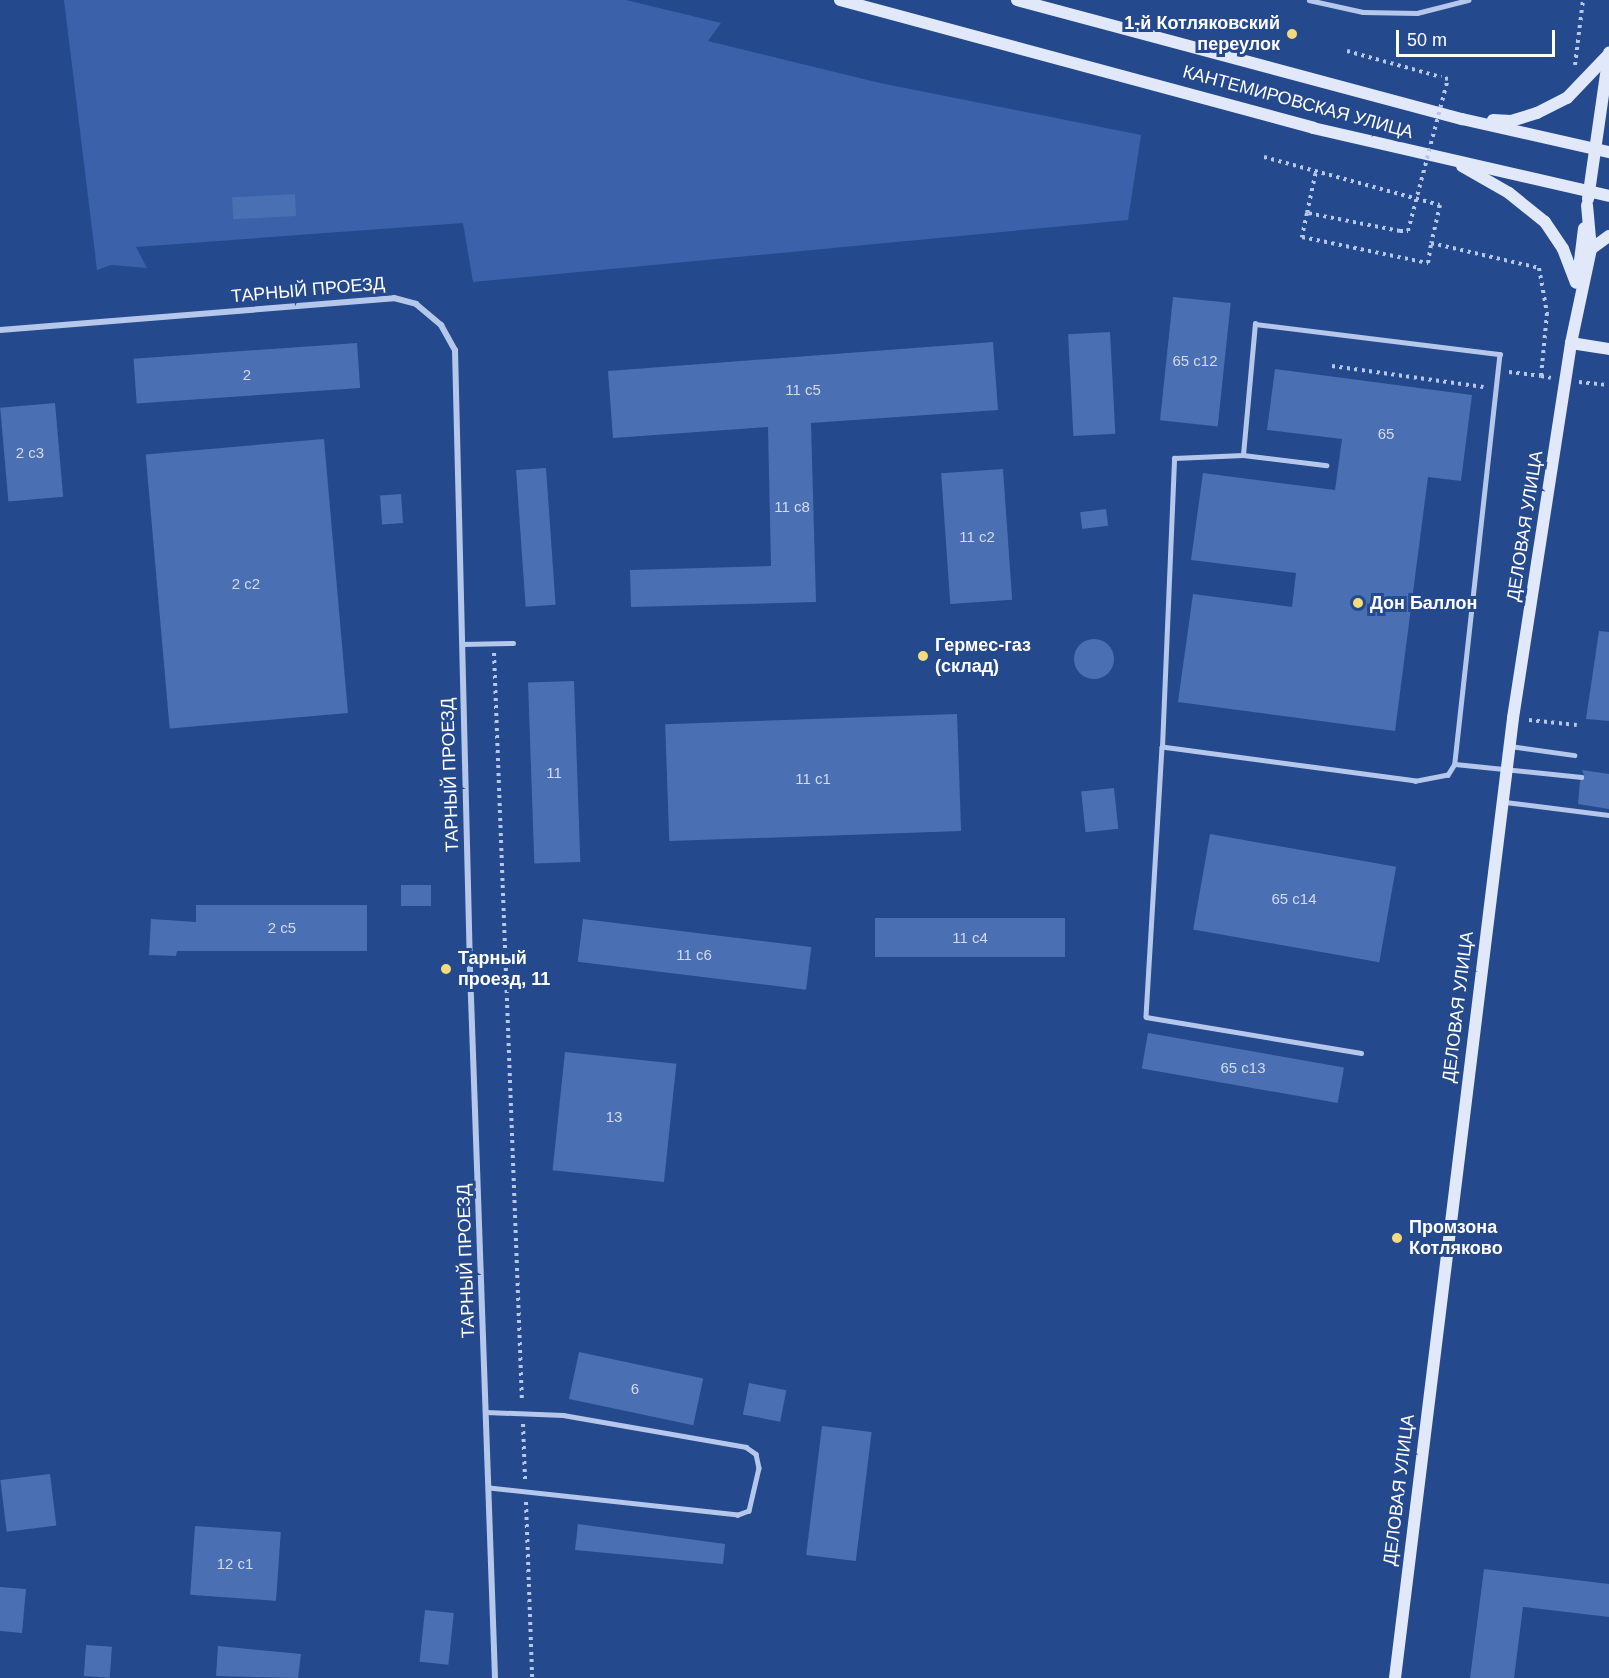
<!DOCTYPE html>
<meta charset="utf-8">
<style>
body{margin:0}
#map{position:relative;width:1609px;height:1678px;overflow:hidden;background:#25498d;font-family:Helvetica,sans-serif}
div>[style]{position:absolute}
.green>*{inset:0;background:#3a61aa}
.building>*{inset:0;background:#4a6fb2;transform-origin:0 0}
.round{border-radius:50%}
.path>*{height:4px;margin-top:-2px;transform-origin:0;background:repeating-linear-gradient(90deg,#b5c8eb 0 3px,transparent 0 7.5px)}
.lane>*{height:4.5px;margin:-2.25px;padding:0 2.25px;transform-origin:2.25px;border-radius:2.25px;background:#b5c8eb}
.street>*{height:6px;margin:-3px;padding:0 3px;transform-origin:3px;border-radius:3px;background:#b5c8eb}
.secondary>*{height:12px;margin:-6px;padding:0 6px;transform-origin:6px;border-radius:6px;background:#e0e8f9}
.path-bridge>*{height:4px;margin-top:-2px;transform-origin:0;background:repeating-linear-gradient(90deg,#b5c8eb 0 3px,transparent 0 7.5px)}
.dots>*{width:16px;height:16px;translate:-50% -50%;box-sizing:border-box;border:3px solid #25498d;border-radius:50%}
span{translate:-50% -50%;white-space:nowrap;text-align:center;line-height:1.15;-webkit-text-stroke:6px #25498d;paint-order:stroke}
.number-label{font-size:15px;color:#d2dbec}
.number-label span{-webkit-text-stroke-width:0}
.poi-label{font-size:18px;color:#fff;font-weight:700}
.right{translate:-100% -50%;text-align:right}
.left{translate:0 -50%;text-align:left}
.street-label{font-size:18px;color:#fff}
.scale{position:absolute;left:1396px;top:30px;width:159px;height:27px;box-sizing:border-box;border:3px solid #fff;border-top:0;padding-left:8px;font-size:18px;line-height:21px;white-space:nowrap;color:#fff;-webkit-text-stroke:4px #25498d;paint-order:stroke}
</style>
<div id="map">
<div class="green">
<div style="clip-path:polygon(64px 0,626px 0,721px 23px,708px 41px,880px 83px,1141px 135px,1128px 220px,473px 282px,463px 223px,136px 247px,147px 268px,111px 265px,97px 270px)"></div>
</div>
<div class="building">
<div style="left:295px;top:194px;width:22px;height:63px;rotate:87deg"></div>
<div style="left:1173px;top:297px;width:58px;height:124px;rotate:6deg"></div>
<div style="left:1110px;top:332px;width:102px;height:42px;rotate:87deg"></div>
<div style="clip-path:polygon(993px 342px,998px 410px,811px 423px,816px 602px,631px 607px,630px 570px,771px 566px,768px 427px,613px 438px,608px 371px)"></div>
<div style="left:357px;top:343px;width:45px;height:224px;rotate:86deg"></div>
<div style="clip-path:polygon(1275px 369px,1472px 395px,1461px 481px,1428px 477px,1395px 731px,1178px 702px,1193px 594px,1292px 607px,1296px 573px,1191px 560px,1203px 473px,1335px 490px,1342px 439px,1267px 430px)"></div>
<div style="left:55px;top:403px;width:94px;height:55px;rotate:85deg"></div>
<div style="left:324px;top:439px;width:275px;height:179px;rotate:85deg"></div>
<div style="left:546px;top:468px;width:137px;height:30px;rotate:86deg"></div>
<div style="left:1003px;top:469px;width:131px;height:62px;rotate:86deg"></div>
<div style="left:401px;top:494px;width:29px;height:21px;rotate:86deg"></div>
<div style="left:1106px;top:509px;width:17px;height:26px;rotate:83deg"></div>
<div style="clip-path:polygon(1599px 631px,1609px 632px,1609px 721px,1586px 719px)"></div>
<div class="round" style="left:1074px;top:639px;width:40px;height:40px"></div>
<div style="left:574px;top:681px;width:181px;height:46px;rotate:88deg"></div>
<div style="left:957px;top:714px;width:117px;height:292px;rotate:88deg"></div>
<div style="clip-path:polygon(1582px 770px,1609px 774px,1609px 809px,1578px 804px,1580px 781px,1585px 778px)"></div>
<div style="left:1114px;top:788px;width:41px;height:33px;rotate:84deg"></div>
<div style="left:1210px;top:834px;width:189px;height:97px;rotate:10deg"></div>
<div style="left:401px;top:885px;width:30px;height:21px"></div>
<div style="clip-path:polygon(196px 905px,367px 905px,367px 951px,177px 951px,176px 956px,149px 955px,151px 919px,196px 922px)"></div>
<div style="left:1065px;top:918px;width:39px;height:190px;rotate:90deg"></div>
<div style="left:583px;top:919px;width:230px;height:43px;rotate:7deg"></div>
<div style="left:1148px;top:1033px;width:199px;height:36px;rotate:10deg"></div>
<div style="left:565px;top:1052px;width:112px;height:119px;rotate:6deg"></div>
<div style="left:579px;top:1352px;width:127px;height:48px;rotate:12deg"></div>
<div style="left:749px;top:1383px;width:38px;height:32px;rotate:11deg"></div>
<div style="left:822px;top:1426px;width:50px;height:130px;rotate:7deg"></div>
<div style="left:50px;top:1474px;width:52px;height:50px;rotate:83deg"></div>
<div style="clip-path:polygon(578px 1524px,725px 1544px,723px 1564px,575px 1550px)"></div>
<div style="left:195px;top:1526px;width:86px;height:69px;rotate:4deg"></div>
<div style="clip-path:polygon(1484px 1569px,1609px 1584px,1609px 1617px,1523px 1607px,1514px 1678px,1470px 1678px)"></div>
<div style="clip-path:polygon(0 1587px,26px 1589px,22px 1633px,0 1631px)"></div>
<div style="left:425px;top:1610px;width:29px;height:52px;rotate:6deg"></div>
<div style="left:86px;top:1645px;width:26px;height:31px;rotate:4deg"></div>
<div style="clip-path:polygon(218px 1646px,301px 1654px,298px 1678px,216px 1676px)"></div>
</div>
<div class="path">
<div style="left:1347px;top:51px;width:98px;rotate:15.5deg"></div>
<div style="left:1575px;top:65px;width:65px;rotate:-83deg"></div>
<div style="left:1264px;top:157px;width:182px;rotate:15.3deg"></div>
<div style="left:1440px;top:205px;width:39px;rotate:103deg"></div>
<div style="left:1307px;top:213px;width:43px;rotate:-77.9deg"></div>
<div style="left:1400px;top:231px;width:95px;rotate:-169deg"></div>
<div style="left:1307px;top:213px;width:25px;rotate:102deg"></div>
<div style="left:1302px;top:237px;width:129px;rotate:11.7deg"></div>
<div style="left:1428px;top:263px;width:20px;rotate:-81deg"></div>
<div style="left:1431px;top:243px;width:111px;rotate:13deg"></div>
<div style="left:1539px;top:268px;width:46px;rotate:79.9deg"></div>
<div style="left:1547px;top:313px;width:63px;rotate:95.4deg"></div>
<div style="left:1541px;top:376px;width:10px;rotate:11deg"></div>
<div style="left:1332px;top:366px;width:153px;rotate:7.9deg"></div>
<div style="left:1509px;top:372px;width:32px;rotate:7deg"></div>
<div style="left:1579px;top:382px;width:30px;rotate:6deg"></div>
<div style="left:494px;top:653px;width:749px;rotate:87.86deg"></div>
<div style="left:1529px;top:720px;width:48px;rotate:5.9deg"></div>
<div style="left:523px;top:1424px;width:55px;rotate:87.9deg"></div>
<div style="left:526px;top:1502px;width:176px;rotate:88deg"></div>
</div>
<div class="lane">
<div style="left:1309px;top:0;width:55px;rotate:12.5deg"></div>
<div style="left:1363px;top:12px;width:54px;rotate:1.1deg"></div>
<div style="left:1417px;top:13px;width:53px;rotate:-14.3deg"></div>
<div style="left:1255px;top:324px;width:247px;rotate:7deg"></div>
<div style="left:1500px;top:354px;width:412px;rotate:96.3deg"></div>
<div style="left:1455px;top:764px;width:13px;rotate:122deg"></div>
<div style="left:1448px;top:775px;width:33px;rotate:169deg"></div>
<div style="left:1416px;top:781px;width:256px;rotate:-172.4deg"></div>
<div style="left:1162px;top:747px;width:289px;rotate:-87.6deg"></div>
<div style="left:1174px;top:458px;width:69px;rotate:-2.5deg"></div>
<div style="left:1243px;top:455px;width:132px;rotate:-84.8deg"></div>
<div style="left:1243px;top:455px;width:84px;rotate:6.9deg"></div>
<div style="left:462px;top:644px;width:51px;rotate:-1.1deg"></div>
<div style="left:1510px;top:746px;width:65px;rotate:8deg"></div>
<div style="left:1162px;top:747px;width:270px;rotate:93.4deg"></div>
<div style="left:1146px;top:1017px;width:218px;rotate:9.5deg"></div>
<div style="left:1455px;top:764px;width:127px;rotate:5.9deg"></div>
<div style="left:1505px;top:802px;width:105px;rotate:7.1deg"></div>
<div style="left:486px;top:1412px;width:77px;rotate:2.2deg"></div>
<div style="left:563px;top:1415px;width:186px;rotate:9.9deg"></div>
<div style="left:746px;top:1447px;width:12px;rotate:35deg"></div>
<div style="left:756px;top:1454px;width:14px;rotate:78deg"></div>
<div style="left:759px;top:1468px;width:44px;rotate:103.1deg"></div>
<div style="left:749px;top:1511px;width:12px;rotate:160deg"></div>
<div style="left:738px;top:1515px;width:250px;rotate:-173.8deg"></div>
</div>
<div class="street">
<div style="left:0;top:330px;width:395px;rotate:-4.6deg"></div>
<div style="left:394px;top:298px;width:23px;rotate:15deg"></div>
<div style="left:416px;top:304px;width:33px;rotate:40deg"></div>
<div style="left:441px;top:325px;width:29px;rotate:61deg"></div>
<div style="left:455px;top:350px;width:619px;rotate:88.61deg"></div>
<div style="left:470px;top:969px;width:709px;rotate:87.98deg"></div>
</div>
<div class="secondary">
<div style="left:840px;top:0;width:490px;rotate:15.1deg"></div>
<div style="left:1313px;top:128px;width:304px;rotate:12.9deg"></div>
<div style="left:1017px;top:0;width:461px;rotate:15deg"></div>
<div style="left:1462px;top:119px;width:151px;rotate:12.7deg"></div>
<div style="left:1493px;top:120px;width:18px;rotate:3deg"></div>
<div style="left:1511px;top:121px;width:27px;rotate:-17deg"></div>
<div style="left:1537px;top:113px;width:34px;rotate:-27deg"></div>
<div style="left:1567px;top:98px;width:61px;rotate:-46.3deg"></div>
<div style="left:1462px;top:166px;width:54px;rotate:29.9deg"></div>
<div style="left:1509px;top:193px;width:46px;rotate:38.9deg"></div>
<div style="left:1545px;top:222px;width:32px;rotate:56deg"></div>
<div style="left:1563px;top:249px;width:36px;rotate:69deg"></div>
<div style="left:1588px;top:199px;width:148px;rotate:-81.8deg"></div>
<div style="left:1591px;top:249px;width:22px;rotate:-36deg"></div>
<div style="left:1578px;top:277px;width:49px;rotate:-83deg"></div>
<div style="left:1571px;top:343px;width:38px;rotate:9deg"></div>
<div style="left:1395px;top:1678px;width:967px;rotate:-82.99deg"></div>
<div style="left:1513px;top:718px;width:379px;rotate:-81.2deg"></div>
<div style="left:1571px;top:343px;width:96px;rotate:-78deg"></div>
<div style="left:1591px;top:249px;width:44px;rotate:-95.2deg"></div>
</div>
<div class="path-bridge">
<div style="left:1400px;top:231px;width:8px"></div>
<div style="left:1408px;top:231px;width:157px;rotate:-75.3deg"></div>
<div style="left:1448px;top:79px;width:7px;rotate:-164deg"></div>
</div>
<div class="dots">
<div style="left:1292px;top:34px;background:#f4dc79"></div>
<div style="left:1358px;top:603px;background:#f4dc79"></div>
<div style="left:923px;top:656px;background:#f4dc79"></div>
<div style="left:446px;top:969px;background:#f4dc79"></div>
<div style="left:1397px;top:1238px;background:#f4dc79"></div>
</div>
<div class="number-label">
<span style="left:1195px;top:361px">65 с12</span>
<span style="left:247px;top:375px">2</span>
<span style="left:803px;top:390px">11 с5</span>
<span style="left:1386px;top:434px">65</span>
<span style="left:30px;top:453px">2 с3</span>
<span style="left:792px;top:507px">11 с8</span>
<span style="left:977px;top:537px">11 с2</span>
<span style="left:246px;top:584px">2 с2</span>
<span style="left:554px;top:773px">11</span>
<span style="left:813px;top:779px">11 с1</span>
<span style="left:1294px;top:899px">65 с14</span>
<span style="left:282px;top:928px">2 с5</span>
<span style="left:970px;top:938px">11 с4</span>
<span style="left:694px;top:955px">11 с6</span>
<span style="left:1243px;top:1068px">65 с13</span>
<span style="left:614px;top:1117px">13</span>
<span style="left:635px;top:1389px">6</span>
<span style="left:235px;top:1564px">12 с1</span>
</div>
<div class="poi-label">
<span class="right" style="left:1280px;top:34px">1-й Котляковский<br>переулок</span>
<span class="left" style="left:1370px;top:603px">Дон Баллон</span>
<span class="left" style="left:935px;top:656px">Гермес-газ<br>(склад)</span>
<span class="left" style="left:458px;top:969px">Тарный<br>проезд, 11</span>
<span class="left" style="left:1409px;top:1238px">Промзона<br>Котляково</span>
</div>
<div class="street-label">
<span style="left:1298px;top:102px;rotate:15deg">КАНТЕМИРОВСКАЯ УЛИЦА</span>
<span style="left:308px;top:290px;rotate:-5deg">ТАРНЫЙ ПРОЕЗД</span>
<span style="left:1525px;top:526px;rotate:-81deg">ДЕЛОВАЯ УЛИЦА</span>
<span style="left:450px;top:775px;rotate:-92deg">ТАРНЫЙ ПРОЕЗД</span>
<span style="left:1458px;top:1007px;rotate:-83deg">ДЕЛОВАЯ УЛИЦА</span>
<span style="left:466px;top:1261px;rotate:-92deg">ТАРНЫЙ ПРОЕЗД</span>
<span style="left:1399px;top:1490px;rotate:-83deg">ДЕЛОВАЯ УЛИЦА</span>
</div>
<div class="scale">50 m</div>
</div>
